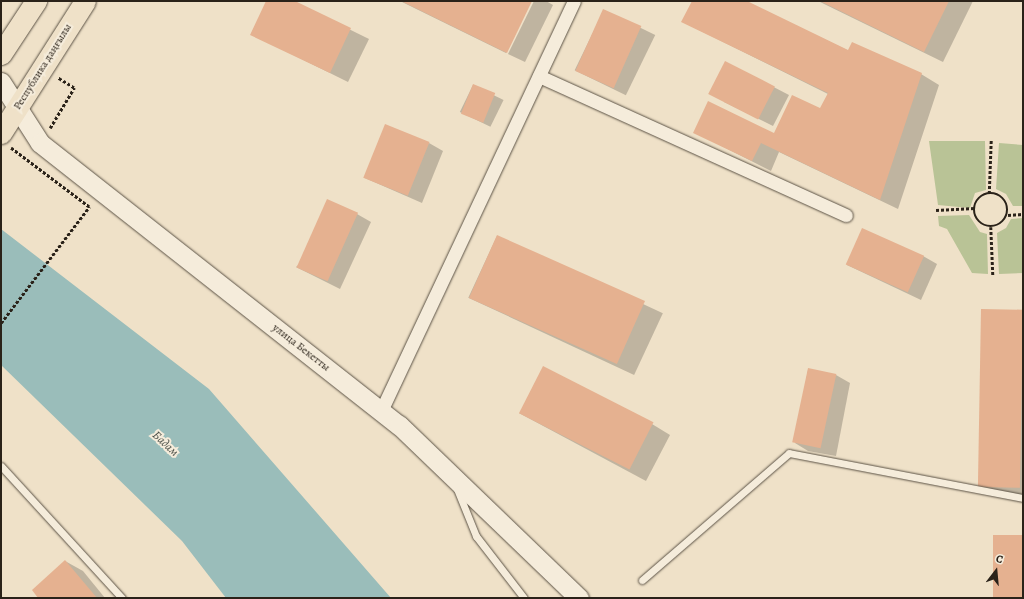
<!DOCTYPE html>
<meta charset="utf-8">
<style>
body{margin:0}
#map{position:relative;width:1024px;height:599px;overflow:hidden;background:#efe1c8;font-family:Alegreya,serif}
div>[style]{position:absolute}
.green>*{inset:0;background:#b9c396}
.water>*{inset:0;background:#9abdba}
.shadow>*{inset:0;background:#0003;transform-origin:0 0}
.building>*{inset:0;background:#e5b190;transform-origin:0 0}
.path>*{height:2.5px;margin-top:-1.25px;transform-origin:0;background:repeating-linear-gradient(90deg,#2a2219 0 3px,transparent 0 5px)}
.path>.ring{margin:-1.25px;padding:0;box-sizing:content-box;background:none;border:2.5px solid #2a2219;border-radius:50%}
.roads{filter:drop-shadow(0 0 1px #5b5245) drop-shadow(0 0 1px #5b5245)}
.lane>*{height:7px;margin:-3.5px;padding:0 3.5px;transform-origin:3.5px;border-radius:3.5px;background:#f5ecdb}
.street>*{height:13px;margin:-6.5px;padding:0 6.5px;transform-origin:6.5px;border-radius:6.5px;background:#f5ecdb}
.secondary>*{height:19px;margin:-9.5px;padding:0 9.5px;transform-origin:9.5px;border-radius:9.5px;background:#f5ecdb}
.primary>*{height:21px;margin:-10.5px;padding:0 10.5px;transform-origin:10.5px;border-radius:10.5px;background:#efe1c8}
span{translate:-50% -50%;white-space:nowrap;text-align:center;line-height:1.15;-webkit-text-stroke:4px #f5ecdb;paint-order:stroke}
.street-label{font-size:11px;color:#2a2219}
.water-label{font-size:12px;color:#4c5049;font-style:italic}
.frame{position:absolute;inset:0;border:2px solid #2a2219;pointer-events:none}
.north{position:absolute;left:976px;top:551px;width:40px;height:40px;-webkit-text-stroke:3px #f5ecdb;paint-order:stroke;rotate:16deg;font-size:11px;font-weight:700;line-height:16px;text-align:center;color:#2a2219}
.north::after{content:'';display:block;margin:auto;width:14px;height:18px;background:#2a2219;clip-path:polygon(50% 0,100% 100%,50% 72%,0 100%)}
</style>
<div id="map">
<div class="green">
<div style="clip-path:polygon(929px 141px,985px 141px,986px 190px,975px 193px,970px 208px,938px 205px)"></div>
<div style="clip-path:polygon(999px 143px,1023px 145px,1023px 206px,1013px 206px,1006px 194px,996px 189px)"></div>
<div style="clip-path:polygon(969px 215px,980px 232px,987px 234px,988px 274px,972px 273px,947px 229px,939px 226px,938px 216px)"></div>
<div style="clip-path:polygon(1023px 218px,1023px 273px,999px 274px,997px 233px,1006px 228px,1011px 219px)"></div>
</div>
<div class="water">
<div style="clip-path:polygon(1px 229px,209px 389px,391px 598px,226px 598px,182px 541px,1px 365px)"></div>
</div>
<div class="shadow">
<div style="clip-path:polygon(267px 1px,292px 1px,369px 39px,348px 82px,251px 34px)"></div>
<div style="clip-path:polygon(400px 1px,531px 1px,506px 53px)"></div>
<div style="clip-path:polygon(534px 1px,546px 1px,553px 5px,525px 62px,508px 54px)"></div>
<div style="clip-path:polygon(693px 1px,744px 1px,849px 51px,921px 74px,939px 85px,898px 209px,779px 152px,771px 171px,694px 132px,775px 134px,821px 110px,828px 94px,683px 22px)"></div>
<div style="clip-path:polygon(818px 1px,973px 1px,943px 62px)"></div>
<div style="left:604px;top:10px;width:57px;height:67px;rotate:26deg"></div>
<div style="clip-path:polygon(725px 62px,789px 95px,773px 126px,724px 102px)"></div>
<div style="left:473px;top:85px;width:34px;height:30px;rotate:26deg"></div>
<div style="clip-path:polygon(429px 143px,443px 151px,422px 203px,365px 178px)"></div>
<div style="clip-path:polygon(357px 214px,371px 222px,340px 289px,296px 267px)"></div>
<div style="left:497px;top:236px;width:183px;height:68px;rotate:25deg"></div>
<div style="clip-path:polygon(923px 256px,937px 264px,921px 300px,847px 265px)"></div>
<div style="clip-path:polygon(1023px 311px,1023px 497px,998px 497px,980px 486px)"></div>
<div style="clip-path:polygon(808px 370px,836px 375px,850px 383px,836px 456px,808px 451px,795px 443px)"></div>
<div style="clip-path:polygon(519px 413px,652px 424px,670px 435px,646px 481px)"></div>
<div style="clip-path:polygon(65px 561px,83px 571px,105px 598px,40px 598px)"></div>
</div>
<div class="building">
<div style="clip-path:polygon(266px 1px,295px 1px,351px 28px,330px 73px,250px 35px)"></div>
<div style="clip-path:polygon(401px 1px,532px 1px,507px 53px)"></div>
<div style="clip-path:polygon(692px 1px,747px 1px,848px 50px,852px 42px,922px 73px,880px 200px,761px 143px,752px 161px,693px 133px,708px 101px,774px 133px,792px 95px,820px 108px,828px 93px,681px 22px)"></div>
<div style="clip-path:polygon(820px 1px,949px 1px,924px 52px)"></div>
<div style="left:603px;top:9px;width:42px;height:68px;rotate:24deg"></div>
<div style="left:725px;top:61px;width:56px;height:37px;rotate:27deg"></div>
<div style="left:473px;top:84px;width:24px;height:32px;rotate:22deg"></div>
<div style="left:385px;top:124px;width:48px;height:58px;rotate:22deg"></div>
<div style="left:327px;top:199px;width:34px;height:75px;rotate:24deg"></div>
<div style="left:862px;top:228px;width:68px;height:40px;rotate:24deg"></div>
<div style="left:497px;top:235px;width:162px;height:69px;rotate:24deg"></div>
<div style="left:981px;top:309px;width:42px;height:178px;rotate:1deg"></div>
<div style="left:543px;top:366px;width:124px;height:53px;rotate:27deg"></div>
<div style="left:808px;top:368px;width:29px;height:76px;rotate:12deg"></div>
<div style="left:993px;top:535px;width:30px;height:63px"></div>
<div style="clip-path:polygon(65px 560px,97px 598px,38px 598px,32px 590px)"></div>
</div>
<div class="path">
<div style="left:50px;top:128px;width:47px;rotate:-59deg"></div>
<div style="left:74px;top:88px;width:19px;rotate:-148deg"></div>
<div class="ring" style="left:974px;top:193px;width:31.5px;height:31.5px"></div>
<div style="left:989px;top:194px;width:55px;rotate:-87.9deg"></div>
<div style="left:936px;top:210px;width:39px;rotate:-3deg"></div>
<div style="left:1008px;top:215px;width:15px;rotate:-4deg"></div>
<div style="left:991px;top:227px;width:48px;rotate:87.6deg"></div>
<div style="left:1px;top:323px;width:146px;rotate:-52.8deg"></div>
<div style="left:89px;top:207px;width:98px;rotate:-142.9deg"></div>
</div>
<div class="roads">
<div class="lane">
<div style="left:1px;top:466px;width:179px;rotate:47.5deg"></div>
<div style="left:457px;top:489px;width:51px;rotate:68deg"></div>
<div style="left:476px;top:536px;width:78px;rotate:52.3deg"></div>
<div style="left:642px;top:580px;width:194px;rotate:-40.8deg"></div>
<div style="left:789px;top:453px;width:238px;rotate:10.9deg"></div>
</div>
<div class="street">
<div style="left:539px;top:76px;width:337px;rotate:24.4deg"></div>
<div style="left:381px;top:411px;width:453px;rotate:-64.8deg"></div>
</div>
<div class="secondary">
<div style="left:1px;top:82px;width:72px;rotate:57.4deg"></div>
<div style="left:40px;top:143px;width:457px;rotate:38.2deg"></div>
<div style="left:399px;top:425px;width:250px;rotate:43.9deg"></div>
</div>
<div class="primary">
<div style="left:1px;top:54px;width:64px;rotate:-56.6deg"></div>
<div style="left:1px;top:133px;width:156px;rotate:-57.5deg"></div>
</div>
</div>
<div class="street-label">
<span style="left:43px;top:67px;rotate:-58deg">Республика даңғылы</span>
<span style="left:301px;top:348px;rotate:38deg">улица Бекетты</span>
</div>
<div class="water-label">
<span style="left:165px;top:444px;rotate:43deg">Бадам</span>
</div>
<div class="frame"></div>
<div class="north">С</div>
</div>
